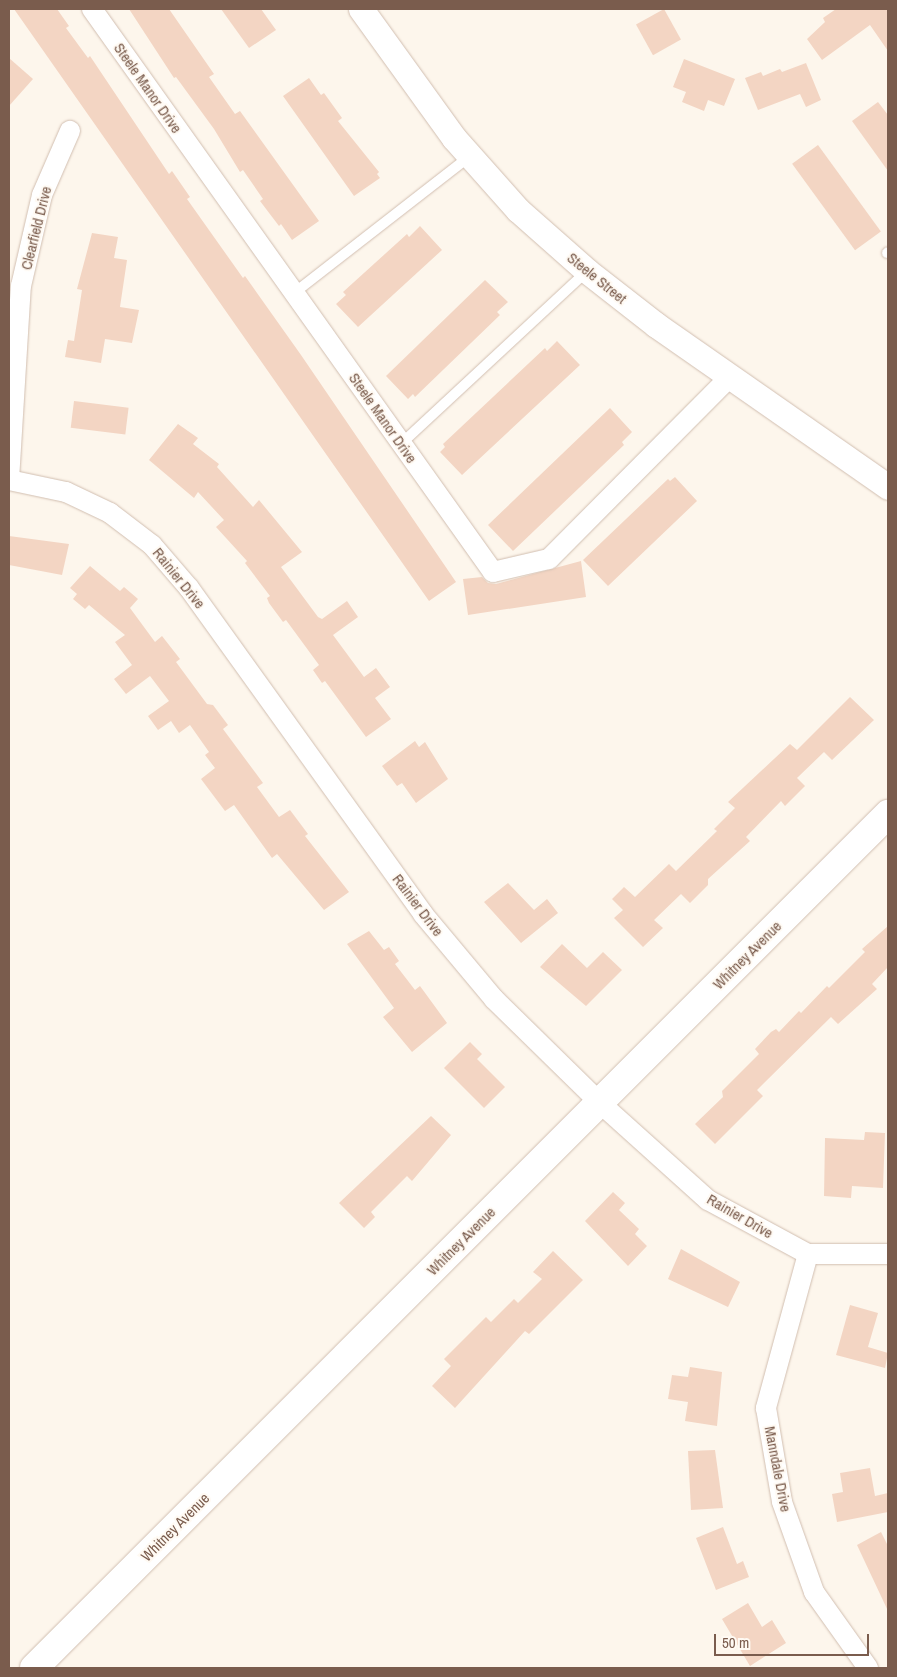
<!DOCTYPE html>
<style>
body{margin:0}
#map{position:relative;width:897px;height:1677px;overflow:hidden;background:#fdf6ec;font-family:"Archivo Narrow",sans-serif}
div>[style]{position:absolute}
.building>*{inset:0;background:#f3d5c3;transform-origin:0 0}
.roads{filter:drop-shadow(0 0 1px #d1beb0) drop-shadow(0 0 1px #d1beb0)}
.service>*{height:10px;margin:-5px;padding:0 5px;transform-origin:5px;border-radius:5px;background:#fff}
.minor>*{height:20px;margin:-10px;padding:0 10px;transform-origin:10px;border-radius:10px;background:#fff}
.tertiary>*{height:25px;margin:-12.5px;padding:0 12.5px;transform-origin:12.5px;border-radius:12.5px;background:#fff}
.secondary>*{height:28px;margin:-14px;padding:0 14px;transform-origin:14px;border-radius:14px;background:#fff}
span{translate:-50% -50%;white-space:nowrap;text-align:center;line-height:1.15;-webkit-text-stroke:4px #fffaf3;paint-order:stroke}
.street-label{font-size:15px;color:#7a5c4d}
.frame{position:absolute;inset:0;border:10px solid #7a5c4d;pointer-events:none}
.scale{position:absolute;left:714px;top:1634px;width:155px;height:22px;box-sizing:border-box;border:2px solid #7a5c4d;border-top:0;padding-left:6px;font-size:15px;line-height:18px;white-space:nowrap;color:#7a5c4d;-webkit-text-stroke:4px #fffaf3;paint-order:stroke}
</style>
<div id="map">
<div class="building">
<div style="clip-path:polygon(14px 9px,57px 9px,69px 26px,66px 28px,88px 58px,90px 56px,169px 174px,172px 171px,190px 197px,187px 199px,243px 278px,245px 276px,301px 355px,456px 582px,429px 601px)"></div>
<div style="clip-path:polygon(129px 9px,169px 9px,214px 74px,209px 77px,235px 114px,240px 111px,319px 221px,292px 240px,281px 224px,279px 226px,260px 201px,263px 199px,243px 170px,240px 172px,214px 129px,176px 77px,174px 78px)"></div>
<div style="clip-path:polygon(221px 9px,261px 9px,276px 30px,249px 48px)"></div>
<div style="left:664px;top:9px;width:35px;height:32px;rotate:61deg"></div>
<div style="clip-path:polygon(836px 9px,888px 9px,888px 51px,870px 25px,822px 60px,807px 39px,825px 22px,823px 18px)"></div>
<div style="clip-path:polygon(9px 58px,33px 79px,9px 106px)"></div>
<div style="clip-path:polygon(684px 59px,735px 79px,724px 106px,708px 100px,704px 111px,682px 102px,686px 92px,673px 87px)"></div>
<div style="clip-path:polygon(806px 63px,821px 100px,806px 107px,800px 94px,758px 110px,745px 78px,761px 72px,763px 76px,780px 69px,782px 72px)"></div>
<div style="clip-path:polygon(309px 78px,321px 95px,324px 93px,342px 118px,338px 121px,379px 172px,377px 174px,380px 178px,354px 196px,283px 96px)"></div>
<div style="clip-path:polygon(878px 102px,888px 115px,888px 171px,852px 121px)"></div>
<div style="left:818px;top:145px;width:107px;height:32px;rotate:54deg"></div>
<div style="clip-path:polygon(420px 226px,442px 250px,358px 327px,336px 304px,346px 295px,343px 292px,407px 234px,409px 237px)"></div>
<div style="clip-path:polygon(92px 233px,118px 237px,114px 258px,127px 260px,120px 307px,139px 310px,132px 343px,105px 339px,101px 363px,65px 357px,68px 340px,74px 341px,82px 290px,77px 289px)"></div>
<div style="clip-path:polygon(485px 280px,508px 302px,497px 312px,500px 315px,415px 397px,413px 394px,408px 399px,386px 376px)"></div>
<div style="clip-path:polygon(557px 341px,580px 365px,462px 475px,440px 452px,445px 447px,443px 444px,545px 348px,547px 351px)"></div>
<div style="left:74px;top:401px;width:55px;height:27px;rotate:7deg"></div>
<div style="clip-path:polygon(610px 408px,632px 432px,622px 442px,624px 445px,513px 551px,488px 525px)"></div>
<div style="clip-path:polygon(178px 424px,198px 438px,193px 444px,219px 464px,217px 467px,253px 507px,259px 500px,302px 552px,281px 567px,318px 617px,322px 619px,347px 601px,358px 617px,333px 635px,364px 677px,376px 668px,390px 687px,375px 698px,391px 719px,366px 737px,325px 681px,322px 683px,313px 670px,319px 665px,286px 620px,283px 622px,269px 603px,267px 598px,270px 596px,245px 563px,247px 561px,216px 527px,224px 520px,198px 492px,194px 498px,149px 460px)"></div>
<div style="clip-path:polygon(675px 477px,697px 501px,608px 586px,583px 560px,668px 479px,670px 481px)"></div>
<div style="clip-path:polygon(9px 536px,69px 544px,62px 575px,9px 565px)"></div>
<div style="clip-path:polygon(581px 561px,586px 597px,468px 615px,463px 579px,482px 577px,488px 583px,496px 584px)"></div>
<div style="clip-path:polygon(90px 566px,120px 591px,124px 587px,138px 599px,130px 608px,155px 642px,162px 636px,180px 659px,176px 662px,207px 704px,213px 705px,228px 725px,223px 729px,263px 783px,257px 787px,279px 817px,290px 810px,308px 834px,305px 836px,349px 892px,324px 910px,277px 854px,272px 858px,234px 805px,225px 811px,201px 779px,215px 768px,205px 755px,209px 752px,190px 725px,179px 733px,171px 721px,158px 730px,148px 716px,169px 701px,150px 676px,126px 694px,114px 679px,132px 665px,115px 642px,125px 635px,89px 605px,85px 609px,73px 599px,77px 594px,70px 588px)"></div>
<div style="clip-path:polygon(850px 697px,874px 720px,832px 760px,824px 752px,797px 778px,805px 786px,785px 806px,781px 801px,746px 837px,750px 841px,708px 879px,708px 885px,690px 903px,681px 894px,654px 920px,663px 928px,643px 947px,614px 918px,623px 910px,612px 899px,624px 887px,635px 897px,669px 864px,676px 871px,717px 831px,714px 829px,735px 808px,728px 802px,790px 744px,797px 750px)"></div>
<div style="clip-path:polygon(415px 741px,419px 747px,425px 742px,448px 779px,416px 803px,402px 783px,397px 786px,382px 766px)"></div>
<div style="clip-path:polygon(508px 883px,534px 910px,547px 899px,558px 913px,521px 943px,484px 902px)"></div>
<div style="clip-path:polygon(888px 926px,888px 967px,872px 984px,877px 989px,838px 1024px,831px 1017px,757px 1090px,763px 1096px,715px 1144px,695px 1124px,723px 1097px,722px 1091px,759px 1054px,755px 1049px,771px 1032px,776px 1029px,779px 1032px,799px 1011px,801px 1013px,827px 986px,829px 988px,865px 952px,862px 949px)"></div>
<div style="clip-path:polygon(369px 931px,384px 950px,389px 947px,399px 961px,395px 964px,415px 990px,420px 986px,447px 1023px,412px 1052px,383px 1017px,394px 1008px,347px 944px)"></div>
<div style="clip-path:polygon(562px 944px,587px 968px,603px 952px,622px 970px,586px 1006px,540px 967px)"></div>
<div style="clip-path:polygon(470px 1042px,482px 1054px,477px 1059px,505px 1087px,484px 1108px,444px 1068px)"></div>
<div style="clip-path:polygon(431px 1116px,451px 1135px,412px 1181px,407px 1176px,371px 1212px,375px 1217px,364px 1228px,339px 1203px)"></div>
<div style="clip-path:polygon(865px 1132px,885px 1133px,883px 1188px,852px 1186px,851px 1198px,824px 1196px,825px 1138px,864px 1140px)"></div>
<div style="clip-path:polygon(613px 1192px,625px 1203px,619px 1210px,639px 1229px,635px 1234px,647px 1246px,628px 1266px,585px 1221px)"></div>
<div style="clip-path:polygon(681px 1249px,740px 1282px,728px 1307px,668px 1279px)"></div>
<div style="clip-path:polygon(553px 1251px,583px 1280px,529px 1334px,525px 1331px,455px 1408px,432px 1386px,451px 1366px,444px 1359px,486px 1317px,491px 1322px,514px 1299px,518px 1303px,542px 1279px,533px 1272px)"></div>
<div style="clip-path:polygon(850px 1305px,878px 1313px,868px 1347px,888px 1353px,885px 1368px,836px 1355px)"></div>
<div style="clip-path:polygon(690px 1367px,722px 1372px,717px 1426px,685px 1421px,688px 1402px,668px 1399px,672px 1375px,688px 1377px)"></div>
<div style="clip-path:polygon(715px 1450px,723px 1508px,691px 1510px,688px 1451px)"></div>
<div style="clip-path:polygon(870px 1468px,875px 1496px,888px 1493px,888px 1512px,837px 1522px,832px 1494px,843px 1492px,840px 1473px)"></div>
<div style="clip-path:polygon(723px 1527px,737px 1564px,743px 1561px,749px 1577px,716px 1590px,696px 1538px)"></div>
<div style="clip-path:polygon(881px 1532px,888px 1546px,888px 1611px,857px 1545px)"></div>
<div style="clip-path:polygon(748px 1603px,762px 1627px,772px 1620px,786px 1643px,750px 1666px,722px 1619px)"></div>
</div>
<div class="roads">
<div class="service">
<div style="left:887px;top:253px;width:1px;rotate:-45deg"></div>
<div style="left:294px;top:293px;width:223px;rotate:-37.9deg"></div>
<div style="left:402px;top:443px;width:253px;rotate:-42.9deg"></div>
</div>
<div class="minor">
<div style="left:92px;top:9px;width:691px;rotate:54.54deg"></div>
<div style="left:493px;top:572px;width:57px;rotate:-13.1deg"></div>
<div style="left:549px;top:559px;width:255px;rotate:-45.2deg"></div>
<div style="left:9px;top:480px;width:58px;rotate:11.9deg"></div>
<div style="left:66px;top:492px;width:49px;rotate:25.5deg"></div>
<div style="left:110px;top:513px;width:53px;rotate:37.3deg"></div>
<div style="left:152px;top:545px;width:57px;rotate:49.3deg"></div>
<div style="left:189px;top:588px;width:401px;rotate:54.3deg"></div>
<div style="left:423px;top:914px;width:111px;rotate:50.1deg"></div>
<div style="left:494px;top:999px;width:147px;rotate:44.4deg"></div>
<div style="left:599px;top:1102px;width:147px;rotate:42deg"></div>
<div style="left:708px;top:1200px;width:114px;rotate:28.4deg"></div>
<div style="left:808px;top:1254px;width:80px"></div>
<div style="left:9px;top:480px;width:194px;rotate:-86.5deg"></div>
<div style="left:21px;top:286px;width:93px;rotate:-77deg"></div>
<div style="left:42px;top:195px;width:70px;rotate:-66.4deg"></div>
<div style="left:808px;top:1254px;width:160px;rotate:105.3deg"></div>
<div style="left:766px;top:1408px;width:95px;rotate:80.3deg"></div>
<div style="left:782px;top:1502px;width:96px;rotate:70.4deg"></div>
<div style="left:814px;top:1592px;width:93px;rotate:54.6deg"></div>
</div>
<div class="tertiary">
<div style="left:361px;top:9px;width:159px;rotate:54.2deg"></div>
<div style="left:454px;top:138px;width:96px;rotate:48.4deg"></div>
<div style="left:518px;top:210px;width:92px;rotate:41.5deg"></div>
<div style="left:587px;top:271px;width:88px;rotate:38deg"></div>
<div style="left:656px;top:325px;width:283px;rotate:34.9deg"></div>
</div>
<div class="secondary">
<div style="left:34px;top:1668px;width:1208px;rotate:-45deg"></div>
</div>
</div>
<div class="street-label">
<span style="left:148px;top:88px;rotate:55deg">Steele Manor Drive</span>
<span style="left:36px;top:228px;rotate:-76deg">Clearfield Drive</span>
<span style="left:597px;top:278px;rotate:39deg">Steele Street</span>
<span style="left:383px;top:418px;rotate:55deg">Steele Manor Drive</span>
<span style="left:179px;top:578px;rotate:51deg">Rainier Drive</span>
<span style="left:418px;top:905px;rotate:53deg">Rainier Drive</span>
<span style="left:747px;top:955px;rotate:-45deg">Whitney Avenue</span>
<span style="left:740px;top:1216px;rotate:30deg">Rainier Drive</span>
<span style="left:461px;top:1241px;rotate:-45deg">Whitney Avenue</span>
<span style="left:778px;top:1469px;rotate:79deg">Manndale Drive</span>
<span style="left:175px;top:1527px;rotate:-45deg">Whitney Avenue</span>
</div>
<div class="frame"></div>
<div class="scale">50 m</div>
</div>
